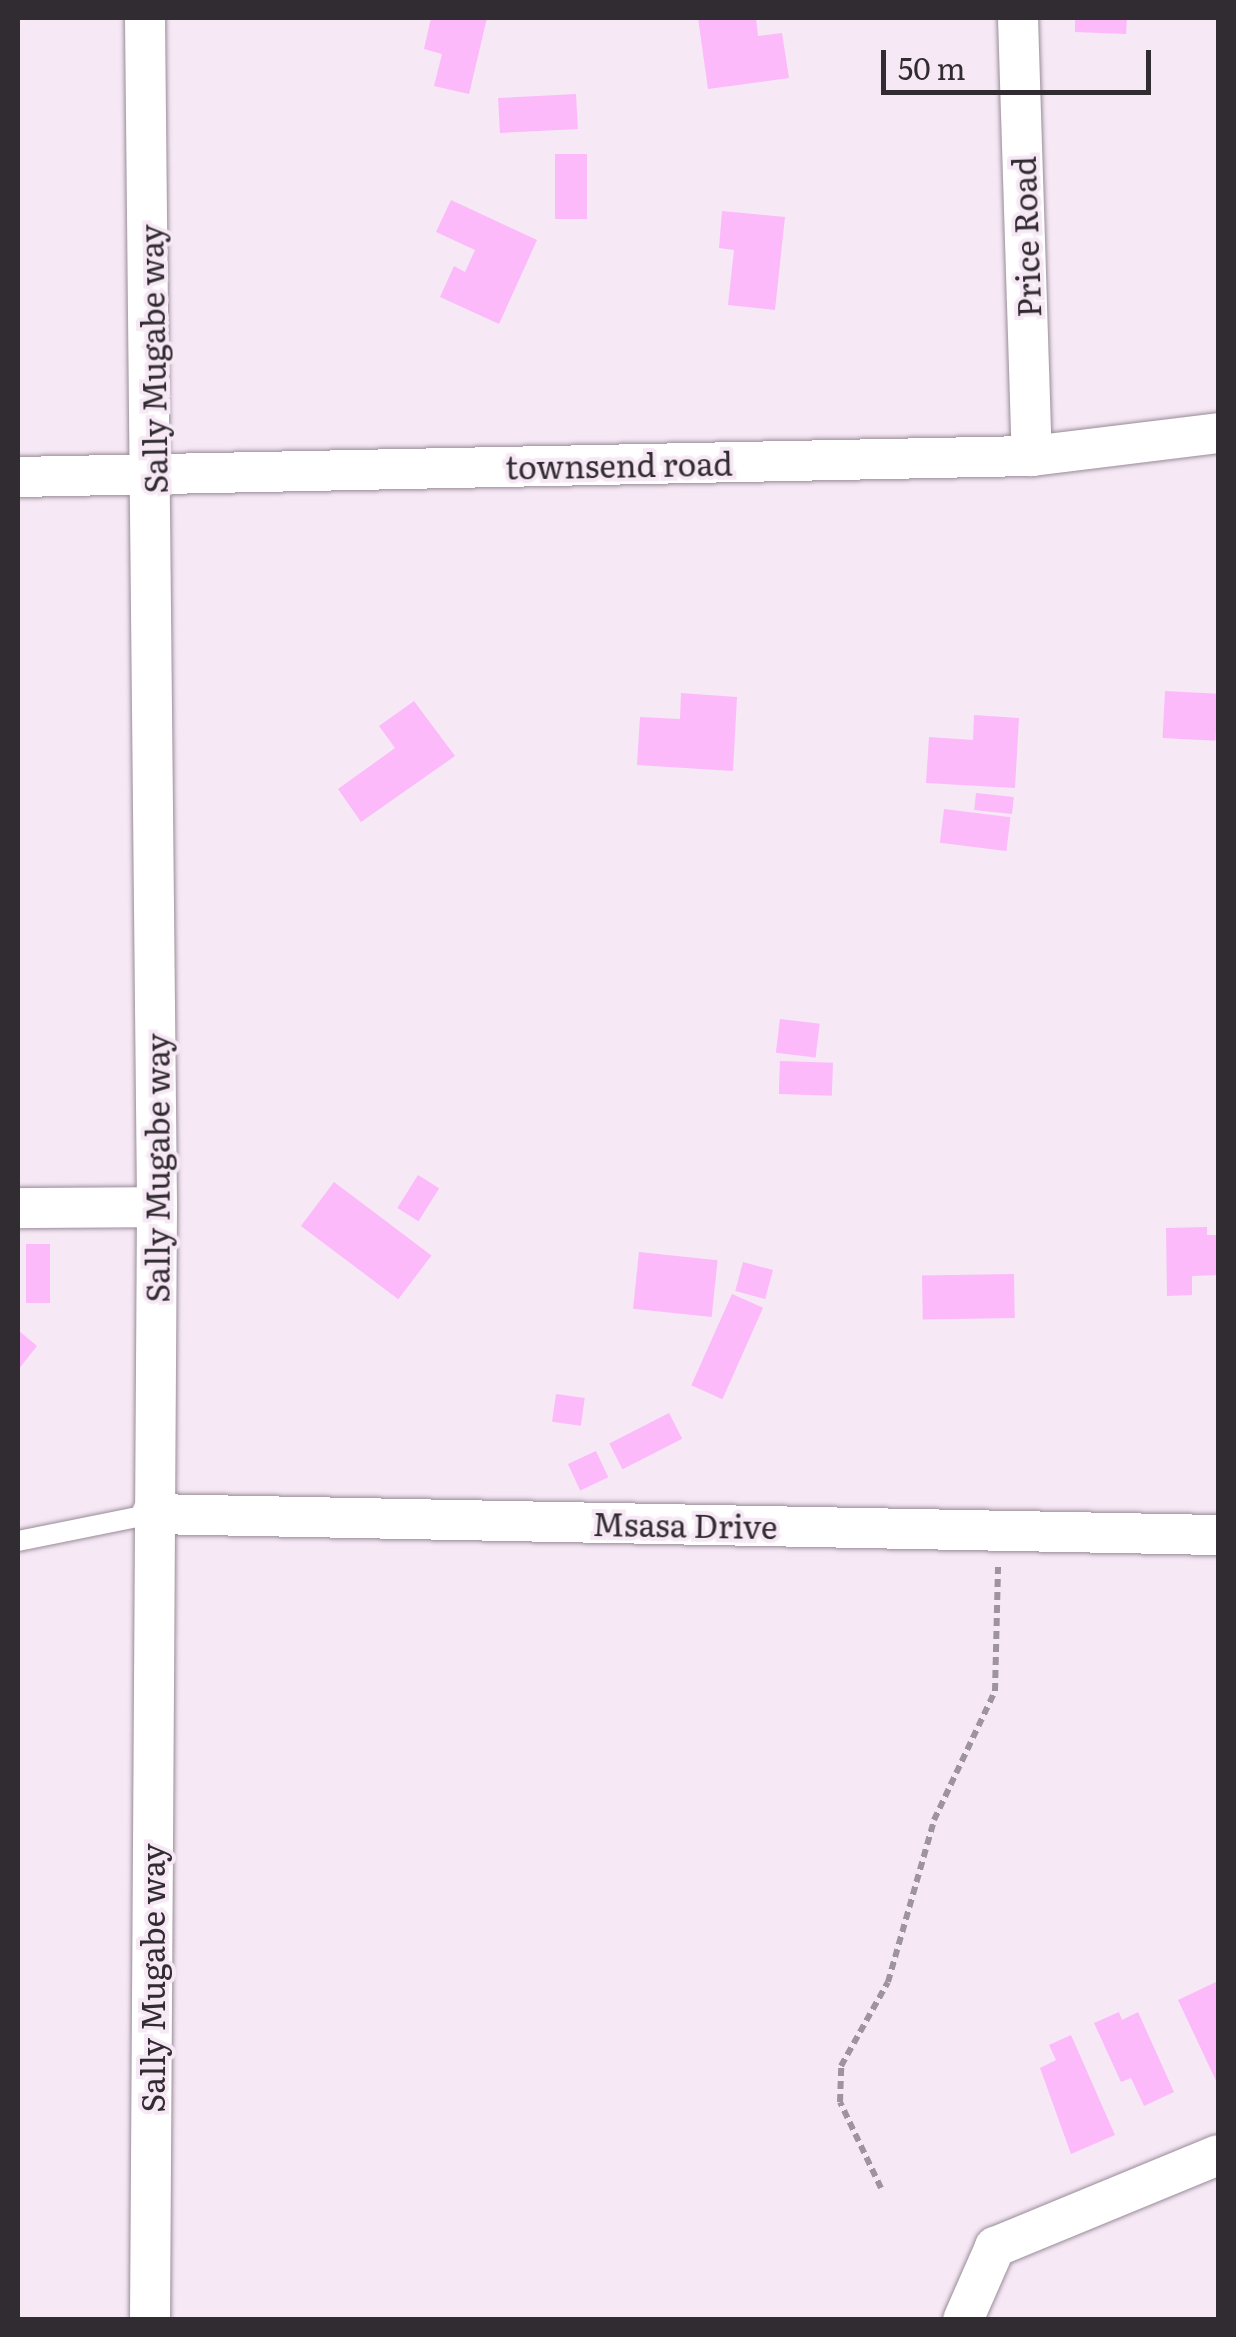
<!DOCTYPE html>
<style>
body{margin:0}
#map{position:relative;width:1236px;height:2337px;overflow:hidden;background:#f6e8f5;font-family:Literata,serif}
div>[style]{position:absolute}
.building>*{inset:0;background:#fcbafb;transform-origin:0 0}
.path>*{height:6px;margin-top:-3px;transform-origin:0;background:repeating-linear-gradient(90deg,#9e949d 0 8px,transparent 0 13px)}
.roads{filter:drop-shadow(0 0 2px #988c98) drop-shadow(0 0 2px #988c98)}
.lane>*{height:20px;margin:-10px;padding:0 10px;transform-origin:10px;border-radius:10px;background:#fff}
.street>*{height:40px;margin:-20px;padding:0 20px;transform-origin:20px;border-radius:20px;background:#fff}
span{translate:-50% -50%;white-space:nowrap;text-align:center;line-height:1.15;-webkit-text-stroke:8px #f6e8f5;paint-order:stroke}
.street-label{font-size:32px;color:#312c31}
.frame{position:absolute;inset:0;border:20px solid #312c31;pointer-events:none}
.scale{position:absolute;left:881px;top:50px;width:270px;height:45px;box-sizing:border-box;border:5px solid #312c31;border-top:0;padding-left:12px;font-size:30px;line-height:35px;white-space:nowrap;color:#312c31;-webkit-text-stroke:8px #f6e8f5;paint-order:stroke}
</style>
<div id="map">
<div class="building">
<div style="clip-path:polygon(431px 18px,487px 18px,469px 94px,434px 86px,442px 54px,424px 49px)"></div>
<div style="clip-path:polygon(698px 18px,756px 18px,758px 36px,782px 33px,789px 78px,708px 89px)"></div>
<div style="clip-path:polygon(1075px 18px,1127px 18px,1126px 34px,1075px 32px)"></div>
<div style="left:576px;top:94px;width:35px;height:78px;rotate:87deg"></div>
<div style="left:555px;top:154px;width:32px;height:65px"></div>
<div style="clip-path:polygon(451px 200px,537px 240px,499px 324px,440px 297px,454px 266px,465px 272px,475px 250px,436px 232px)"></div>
<div style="clip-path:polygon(722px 211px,785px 217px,775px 310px,728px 305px,734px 250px,719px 248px)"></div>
<div style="left:1165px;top:691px;width:53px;height:47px;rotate:3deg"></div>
<div style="clip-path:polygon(681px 693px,737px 697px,733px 771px,637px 765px,640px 717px,680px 719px)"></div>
<div style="clip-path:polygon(414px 701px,455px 756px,361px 822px,338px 789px,395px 748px,379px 726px)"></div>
<div style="clip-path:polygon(974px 715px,1019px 718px,1015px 788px,926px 783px,929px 737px,973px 740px)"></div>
<div style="left:976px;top:793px;width:38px;height:17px;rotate:6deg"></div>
<div style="left:944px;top:809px;width:67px;height:34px;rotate:7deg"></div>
<div style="left:780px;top:1019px;width:40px;height:34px;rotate:7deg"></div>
<div style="left:780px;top:1061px;width:53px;height:33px;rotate:2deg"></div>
<div style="left:418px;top:1175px;width:25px;height:39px;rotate:32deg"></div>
<div style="left:334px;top:1182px;width:122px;height:55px;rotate:37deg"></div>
<div style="clip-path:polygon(1207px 1227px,1207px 1235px,1218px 1235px,1218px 1275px,1192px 1276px,1192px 1295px,1167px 1296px,1166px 1228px)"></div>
<div style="left:26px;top:1244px;width:24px;height:59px"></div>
<div style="left:639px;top:1252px;width:79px;height:57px;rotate:6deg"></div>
<div style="left:743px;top:1262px;width:31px;height:30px;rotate:15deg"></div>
<div style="left:1014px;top:1274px;width:44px;height:92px;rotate:89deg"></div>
<div style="left:732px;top:1294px;width:34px;height:100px;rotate:24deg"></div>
<div style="clip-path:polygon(18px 1330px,37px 1346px,18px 1370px)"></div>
<div style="left:556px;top:1394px;width:29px;height:28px;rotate:8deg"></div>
<div style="left:669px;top:1413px;width:29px;height:67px;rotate:63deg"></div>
<div style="left:596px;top:1451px;width:29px;height:31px;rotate:65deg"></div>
<div style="clip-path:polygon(1218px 1969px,1218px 2085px,1178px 2000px,1216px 1982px)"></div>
<div style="clip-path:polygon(1119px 2012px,1122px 2020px,1138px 2012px,1174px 2092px,1144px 2106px,1131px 2078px,1121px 2082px,1094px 2023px)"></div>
<div style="clip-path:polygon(1071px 2035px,1115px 2135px,1071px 2154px,1040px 2068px,1056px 2060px,1049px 2045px)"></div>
</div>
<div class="path">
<div style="left:881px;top:2188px;width:95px;rotate:-115.5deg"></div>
<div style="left:840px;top:2102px;width:36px;rotate:-88deg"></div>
<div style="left:841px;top:2066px;width:96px;rotate:-60.8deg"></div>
<div style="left:888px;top:1982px;width:168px;rotate:-74.1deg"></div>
<div style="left:934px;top:1820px;width:143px;rotate:-64.7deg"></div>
<div style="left:995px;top:1691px;width:124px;rotate:-88.6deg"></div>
</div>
<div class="roads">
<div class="lane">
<div style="left:18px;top:1541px;width:137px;rotate:-11.4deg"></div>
</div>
<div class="street">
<div style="left:145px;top:18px;width:1189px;rotate:89.42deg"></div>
<div style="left:157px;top:1207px;width:1113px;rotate:90.36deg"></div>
<div style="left:1018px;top:18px;width:438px;rotate:88.2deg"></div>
<div style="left:18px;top:477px;width:1014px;rotate:-1.19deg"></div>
<div style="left:1032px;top:456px;width:187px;rotate:-7deg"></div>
<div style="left:18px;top:1208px;width:139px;rotate:-0.4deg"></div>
<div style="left:152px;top:1514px;width:1066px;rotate:1.13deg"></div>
<div style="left:963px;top:2320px;width:80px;rotate:-66.3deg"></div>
<div style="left:995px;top:2247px;width:241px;rotate:-22.4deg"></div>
</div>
</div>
<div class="street-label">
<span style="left:1025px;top:237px;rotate:-92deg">Price Road</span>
<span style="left:152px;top:359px;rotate:-91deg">Sally Mugabe way</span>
<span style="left:619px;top:464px;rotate:-1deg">townsend road</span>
<span style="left:156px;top:1168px;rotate:-90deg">Sally Mugabe way</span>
<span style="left:685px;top:1524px;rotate:1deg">Msasa Drive</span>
<span style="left:151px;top:1978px;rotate:-90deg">Sally Mugabe way</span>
</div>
<div class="frame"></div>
<div class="scale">50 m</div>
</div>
